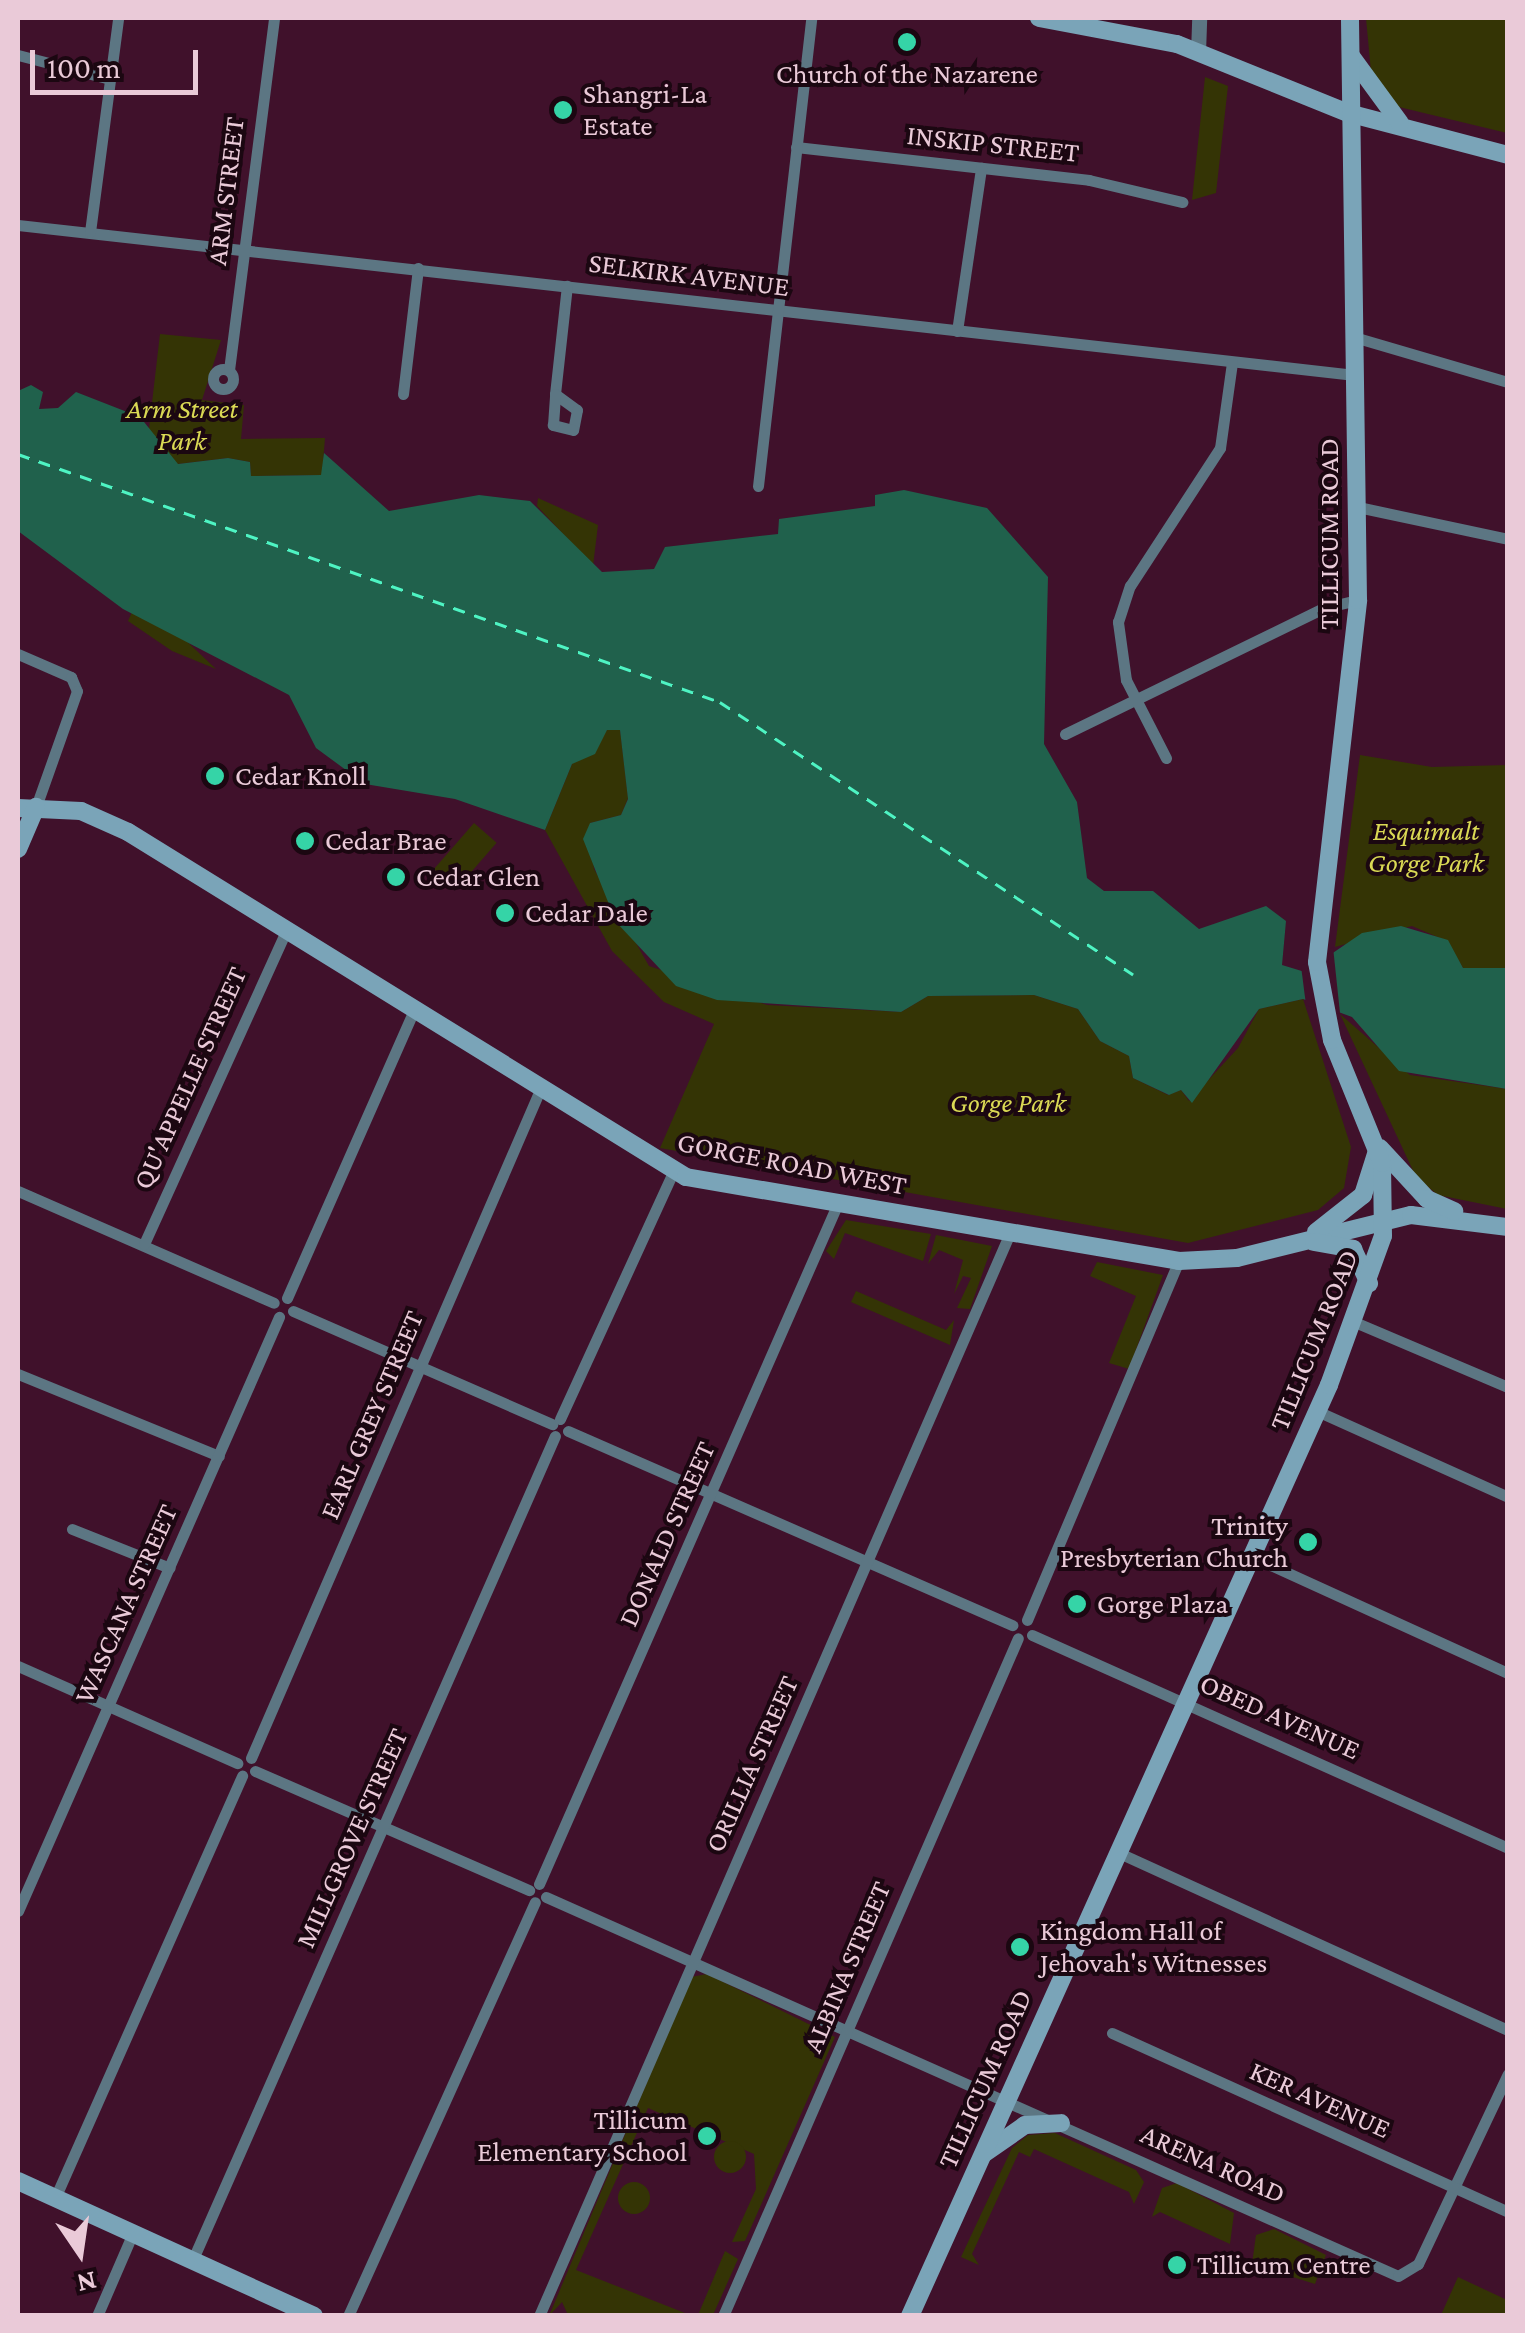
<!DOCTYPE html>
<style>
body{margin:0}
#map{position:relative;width:1525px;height:2333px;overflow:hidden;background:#40112b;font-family:"Crimson Pro",serif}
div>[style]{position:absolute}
.green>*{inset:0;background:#343405;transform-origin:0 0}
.round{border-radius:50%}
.water>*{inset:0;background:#20614c}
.pier>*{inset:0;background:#40112b}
.ferry>*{height:2.5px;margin-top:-1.25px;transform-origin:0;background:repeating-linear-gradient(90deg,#4ef4c3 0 12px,transparent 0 22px)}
.minor>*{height:11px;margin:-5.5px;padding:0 5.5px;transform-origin:5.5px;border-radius:5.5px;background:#5c7683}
.minor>.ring{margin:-5.5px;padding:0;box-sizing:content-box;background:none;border:11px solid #5c7683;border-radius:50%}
.tertiary>*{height:15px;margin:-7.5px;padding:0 7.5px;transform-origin:7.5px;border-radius:7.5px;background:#5c7683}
.secondary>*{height:18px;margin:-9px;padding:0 9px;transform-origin:9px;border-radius:9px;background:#7aa4b8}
.dots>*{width:28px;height:28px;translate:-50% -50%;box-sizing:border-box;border:5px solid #1b0711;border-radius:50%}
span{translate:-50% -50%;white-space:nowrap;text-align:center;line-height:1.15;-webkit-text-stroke:8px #1b0711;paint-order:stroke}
.poi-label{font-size:28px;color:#eacad8}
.left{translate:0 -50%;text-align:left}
.right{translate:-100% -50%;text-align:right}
.street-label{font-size:28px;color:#eacad8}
.park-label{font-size:28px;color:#dad954;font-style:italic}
.frame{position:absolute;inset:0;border:20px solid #eacad8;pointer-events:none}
.north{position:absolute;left:30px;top:2203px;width:100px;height:100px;-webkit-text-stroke:8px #1b0711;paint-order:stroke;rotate:167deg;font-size:28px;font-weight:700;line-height:40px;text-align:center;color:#eacad8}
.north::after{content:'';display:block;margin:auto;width:35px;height:45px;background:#eacad8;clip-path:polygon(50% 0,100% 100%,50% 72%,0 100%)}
.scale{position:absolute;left:30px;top:50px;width:168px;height:45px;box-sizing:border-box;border:5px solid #eacad8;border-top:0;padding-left:12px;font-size:30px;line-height:35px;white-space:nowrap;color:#eacad8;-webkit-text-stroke:8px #1b0711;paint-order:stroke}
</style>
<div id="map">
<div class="green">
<div style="clip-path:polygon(1366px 18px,1507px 18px,1507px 133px,1399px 107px,1371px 72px)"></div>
<div style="clip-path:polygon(1205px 77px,1228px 86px,1216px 193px,1192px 200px)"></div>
<div style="clip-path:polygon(160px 334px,221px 340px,202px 400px,244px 405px,241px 439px,325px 438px,322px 475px,251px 476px,250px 462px,228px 458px,177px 464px,148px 437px)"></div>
<div style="clip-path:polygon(538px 498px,598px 525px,593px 566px,537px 506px)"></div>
<div style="clip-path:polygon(132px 612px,180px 635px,216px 669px,172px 651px,128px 621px)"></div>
<div style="clip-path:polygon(620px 729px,628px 798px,621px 815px,590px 823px,594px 869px,649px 966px,767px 1005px,901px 1012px,928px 996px,1034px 995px,1078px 1009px,1100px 1041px,1129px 1056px,1133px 1078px,1168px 1095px,1181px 1090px,1189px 1101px,1238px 1048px,1259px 1009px,1303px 999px,1351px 1147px,1344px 1188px,1318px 1210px,1188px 1243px,660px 1148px,714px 1024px,664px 1002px,612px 951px,545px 830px,572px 764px,607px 730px)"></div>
<div style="clip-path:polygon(1360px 755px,1432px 767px,1507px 765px,1507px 968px,1463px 968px,1447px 941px,1412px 926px,1335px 947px)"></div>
<div style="left:474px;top:823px;width:30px;height:61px;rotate:41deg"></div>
<div style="clip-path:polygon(1340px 1014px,1410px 1075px,1507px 1089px,1507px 1209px,1438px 1195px,1416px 1177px)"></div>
<div style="clip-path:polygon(846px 1220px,931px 1234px,923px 1261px,845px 1233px,834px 1259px,826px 1251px)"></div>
<div style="clip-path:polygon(936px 1235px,992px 1246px,970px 1309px,957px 1308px,971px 1278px,963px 1276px,954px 1294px,963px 1260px,939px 1250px,928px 1264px)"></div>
<div style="clip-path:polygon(1097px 1262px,1163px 1275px,1129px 1369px,1109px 1363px,1136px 1296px,1090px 1276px)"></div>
<div style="clip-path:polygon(856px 1291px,946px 1330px,954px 1320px,950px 1345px,851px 1302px)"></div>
<div style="clip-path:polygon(707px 1974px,835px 2037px,745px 2241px,732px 2242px,756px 2189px,754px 2154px,648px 2108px,576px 2270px,690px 2315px,568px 2315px,562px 2302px,549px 2316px,691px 1977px)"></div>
<div style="clip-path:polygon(1055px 2133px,1136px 2170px,1144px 2182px,1134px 2204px,1129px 2192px,1034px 2149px,1030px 2157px,1019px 2152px,972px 2254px,979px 2265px,961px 2257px,1012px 2148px,1028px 2135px)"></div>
<div class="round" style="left:714px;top:2141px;width:32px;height:32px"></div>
<div class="round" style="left:618px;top:2182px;width:32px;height:32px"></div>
<div style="clip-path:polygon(1177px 2183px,1234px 2213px,1230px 2244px,1160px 2212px,1152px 2217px,1162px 2188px)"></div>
<div style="clip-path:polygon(1274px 2229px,1326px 2255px,1315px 2284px,1252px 2264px,1256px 2235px)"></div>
<div style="clip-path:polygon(725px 2251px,738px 2259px,713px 2315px,698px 2315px)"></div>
<div style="clip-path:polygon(1458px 2277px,1507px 2300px,1507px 2315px,1441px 2315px)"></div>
</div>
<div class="water">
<div style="clip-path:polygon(31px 385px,43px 392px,39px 409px,58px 408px,76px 392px,140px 417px,178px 464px,228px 458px,250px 462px,251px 476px,321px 475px,324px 453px,389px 511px,479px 495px,530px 501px,602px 572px,654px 569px,665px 547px,778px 534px,779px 519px,875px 506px,875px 495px,904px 490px,987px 508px,1048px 577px,1044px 744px,1077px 802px,1087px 878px,1104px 891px,1153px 891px,1199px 929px,1266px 906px,1286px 921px,1282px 965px,1305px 972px,1362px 933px,1401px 926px,1448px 940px,1463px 968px,1507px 968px,1507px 1089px,1399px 1071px,1352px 1017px,1303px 999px,1259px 1009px,1192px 1103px,1181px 1090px,1169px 1095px,1133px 1078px,1129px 1056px,1100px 1041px,1078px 1009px,1034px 995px,928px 996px,901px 1012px,717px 1000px,676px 986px,616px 922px,583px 839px,590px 823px,621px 815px,628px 799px,620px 730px,607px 730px,595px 754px,572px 764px,545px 830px,455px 799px,365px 784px,316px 748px,289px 695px,123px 609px,18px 531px,18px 391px)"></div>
</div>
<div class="pier">
<div style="clip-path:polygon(1333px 947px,1340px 1013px,1334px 1015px,1306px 1005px,1301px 966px)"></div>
</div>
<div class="ferry">
<div style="left:18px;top:454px;width:745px;rotate:19.46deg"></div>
<div style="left:720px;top:702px;width:495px;rotate:33.4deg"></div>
</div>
<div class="minor">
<div style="left:18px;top:55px;width:95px;rotate:14.6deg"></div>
<div style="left:796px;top:147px;width:295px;rotate:6.4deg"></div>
<div style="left:1089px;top:180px;width:96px;rotate:13.3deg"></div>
<div style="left:18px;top:225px;width:1345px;rotate:6.4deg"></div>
<div style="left:90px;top:232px;width:216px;rotate:-82.5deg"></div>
<div style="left:957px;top:331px;width:165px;rotate:-81.6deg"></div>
<div style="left:1354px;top:337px;width:160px;rotate:16.3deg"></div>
<div class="ring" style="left:213px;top:369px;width:9px;height:9px"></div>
<div style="left:229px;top:370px;width:355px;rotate:-82.7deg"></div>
<div style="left:403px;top:394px;width:127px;rotate:-83.2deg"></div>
<div style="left:555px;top:394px;width:109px;rotate:-83.7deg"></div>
<div style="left:555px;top:394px;width:27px;rotate:36deg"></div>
<div style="left:577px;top:410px;width:20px;rotate:101deg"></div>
<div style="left:573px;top:430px;width:21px;rotate:-166deg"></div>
<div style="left:553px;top:425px;width:31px;rotate:-86deg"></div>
<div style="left:758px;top:486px;width:471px;rotate:-83.5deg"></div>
<div style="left:1358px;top:507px;width:153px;rotate:12deg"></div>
<div style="left:18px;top:654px;width:58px;rotate:23.5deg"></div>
<div style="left:71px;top:677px;width:15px;rotate:67deg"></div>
<div style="left:77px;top:691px;width:123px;rotate:109.5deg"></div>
<div style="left:1065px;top:734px;width:287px;rotate:-26deg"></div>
<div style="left:1323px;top:608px;width:36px;rotate:-13deg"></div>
<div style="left:1166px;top:758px;width:88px;rotate:-117.1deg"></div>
<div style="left:1126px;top:680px;width:59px;rotate:-97.9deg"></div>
<div style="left:1118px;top:622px;width:38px;rotate:-72deg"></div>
<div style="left:1130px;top:586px;width:165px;rotate:-56.9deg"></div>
<div style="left:1220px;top:448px;width:86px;rotate:-82deg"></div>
<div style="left:18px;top:1191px;width:279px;rotate:23.6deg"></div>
<div style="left:144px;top:1244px;width:341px;rotate:-65.6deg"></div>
<div style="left:287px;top:1298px;width:313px;rotate:-66.2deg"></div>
<div style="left:293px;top:1311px;width:283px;rotate:23.6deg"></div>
<div style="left:1357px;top:1323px;width:164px;rotate:23deg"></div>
<div style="left:18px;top:1374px;width:217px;rotate:22.2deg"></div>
<div style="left:1317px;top:1411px;width:209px;rotate:24.2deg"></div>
<div style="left:560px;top:1419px;width:272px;rotate:-65.4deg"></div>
<div style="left:568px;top:1431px;width:485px;rotate:23.6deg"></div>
<div style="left:72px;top:1529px;width:105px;rotate:21.7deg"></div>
<div style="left:1251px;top:1556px;width:282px;rotate:24.5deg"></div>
<div style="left:1027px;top:1620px;width:390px;rotate:-67.1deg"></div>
<div style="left:1032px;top:1635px;width:521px;rotate:24.11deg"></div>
<div style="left:18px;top:1666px;width:240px;rotate:23.9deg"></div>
<div style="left:251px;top:1758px;width:726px;rotate:-66.61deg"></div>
<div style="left:255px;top:1771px;width:299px;rotate:23.5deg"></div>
<div style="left:1117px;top:1852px;width:430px;rotate:24.5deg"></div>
<div style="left:539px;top:1884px;width:744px;rotate:-66.3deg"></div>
<div style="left:546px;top:1897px;width:932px;rotate:23.98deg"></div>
<div style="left:1398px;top:2276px;width:23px;rotate:-31deg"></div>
<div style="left:1418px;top:2264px;width:210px;rotate:-64.7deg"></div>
<div style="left:18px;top:1911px;width:649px;rotate:-66.28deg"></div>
<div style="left:1112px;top:2033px;width:435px;rotate:24.3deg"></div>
<div style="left:55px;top:2198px;width:462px;rotate:-66.1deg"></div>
<div style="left:193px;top:2259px;width:899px;rotate:-66.26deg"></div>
<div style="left:97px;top:2316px;width:90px;rotate:-66.6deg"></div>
<div style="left:348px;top:2316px;width:454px;rotate:-65.7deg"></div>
<div style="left:539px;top:2316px;width:1181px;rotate:-66.5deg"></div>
<div style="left:723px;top:2316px;width:739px;rotate:-66.49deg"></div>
</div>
<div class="tertiary">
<div style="left:1198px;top:53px;width:35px;rotate:-88deg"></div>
</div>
<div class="secondary">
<div style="left:1039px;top:18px;width:140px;rotate:10.7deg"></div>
<div style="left:1177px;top:44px;width:184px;rotate:22deg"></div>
<div style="left:1348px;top:113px;width:165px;rotate:14.7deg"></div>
<div style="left:1351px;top:56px;width:83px;rotate:53.8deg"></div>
<div style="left:18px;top:808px;width:63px;rotate:2.7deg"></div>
<div style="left:81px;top:811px;width:51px;rotate:24.1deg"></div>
<div style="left:128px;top:832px;width:656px;rotate:31.73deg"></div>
<div style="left:686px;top:1177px;width:500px;rotate:9.67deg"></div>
<div style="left:1179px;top:1261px;width:58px;rotate:-3deg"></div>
<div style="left:1237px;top:1258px;width:179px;rotate:-13.9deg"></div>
<div style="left:1411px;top:1215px;width:98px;rotate:7.1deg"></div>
<div style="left:18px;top:849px;width:46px;rotate:-66.8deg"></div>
<div style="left:1380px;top:1148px;width:69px;rotate:47.3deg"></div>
<div style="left:1427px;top:1199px;width:30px;rotate:24deg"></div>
<div style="left:1316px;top:1232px;width:60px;rotate:-38.2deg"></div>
<div style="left:1363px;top:1195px;width:43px;rotate:-72.4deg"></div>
<div style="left:1314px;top:1242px;width:40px;rotate:10deg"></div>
<div style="left:1353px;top:1249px;width:38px;rotate:65deg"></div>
<div style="left:985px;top:2153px;width:49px;rotate:-35deg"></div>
<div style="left:1025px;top:2125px;width:36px;rotate:-3deg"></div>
<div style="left:18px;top:2181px;width:325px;rotate:24.5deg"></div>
<div style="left:910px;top:2316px;width:1021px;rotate:-65.77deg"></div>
<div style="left:1329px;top:1385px;width:158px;rotate:-70.1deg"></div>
<div style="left:1383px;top:1236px;width:73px;rotate:-90.8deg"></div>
<div style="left:1382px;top:1163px;width:133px;rotate:-112.1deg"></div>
<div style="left:1332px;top:1040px;width:79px;rotate:-100.9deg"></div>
<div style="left:1317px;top:962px;width:364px;rotate:-83.5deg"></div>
<div style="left:1358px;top:600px;width:582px;rotate:-90.79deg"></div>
</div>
<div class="dots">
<div style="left:907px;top:42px;background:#35d4a7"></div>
<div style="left:563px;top:110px;background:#35d4a7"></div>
<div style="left:215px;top:776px;background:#35d4a7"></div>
<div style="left:305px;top:841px;background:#35d4a7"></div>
<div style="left:396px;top:877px;background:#35d4a7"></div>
<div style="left:505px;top:913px;background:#35d4a7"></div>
<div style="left:1308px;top:1542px;background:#35d4a7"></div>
<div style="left:1077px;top:1604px;background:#35d4a7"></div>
<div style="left:1020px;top:1947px;background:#35d4a7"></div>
<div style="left:707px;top:2136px;background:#35d4a7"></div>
<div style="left:1177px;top:2265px;background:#35d4a7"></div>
</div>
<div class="poi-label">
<span style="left:907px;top:74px">Church of the Nazarene</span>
<span class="left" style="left:583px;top:110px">Shangri-La<br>Estate</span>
<span class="left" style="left:235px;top:776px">Cedar Knoll</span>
<span class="left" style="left:325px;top:841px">Cedar Brae</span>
<span class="left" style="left:416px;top:877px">Cedar Glen</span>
<span class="left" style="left:525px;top:913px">Cedar Dale</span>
<span class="right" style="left:1288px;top:1542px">Trinity<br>Presbyterian Church</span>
<span class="left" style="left:1097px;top:1604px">Gorge Plaza</span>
<span class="left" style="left:1040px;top:1947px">Kingdom Hall of<br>Jehovah's Witnesses</span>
<span class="right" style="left:687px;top:2136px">Tillicum<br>Elementary School</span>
<span class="left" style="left:1197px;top:2265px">Tillicum Centre</span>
</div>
<div class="street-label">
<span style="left:993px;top:144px;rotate:6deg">INSKIP STREET</span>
<span style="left:226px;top:191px;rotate:-83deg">ARM STREET</span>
<span style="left:689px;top:275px;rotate:7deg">SELKIRK AVENUE</span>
<span style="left:1329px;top:534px;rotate:-90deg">TILLICUM ROAD</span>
<span style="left:190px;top:1078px;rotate:-66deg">QU'APPELLE STREET</span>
<span style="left:792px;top:1164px;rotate:11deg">GORGE ROAD WEST</span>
<span style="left:1314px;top:1340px;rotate:-68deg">TILLICUM ROAD</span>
<span style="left:372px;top:1415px;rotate:-67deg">EARL GREY STREET</span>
<span style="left:667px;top:1534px;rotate:-66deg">DONALD STREET</span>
<span style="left:126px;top:1604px;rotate:-66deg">WASCANA STREET</span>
<span style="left:1280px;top:1717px;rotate:24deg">OBED AVENUE</span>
<span style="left:752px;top:1764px;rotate:-66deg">ORILLIA STREET</span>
<span style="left:352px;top:1838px;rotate:-66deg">MILLGROVE STREET</span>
<span style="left:847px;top:1967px;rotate:-67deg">ALBINA STREET</span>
<span style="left:985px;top:2079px;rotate:-66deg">TILLICUM ROAD</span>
<span style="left:1320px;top:2100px;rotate:24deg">KER AVENUE</span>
<span style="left:1213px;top:2164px;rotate:24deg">ARENA ROAD</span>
</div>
<div class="park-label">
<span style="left:182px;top:425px">Arm Street<br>Park</span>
<span style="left:1426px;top:847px">Esquimalt<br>Gorge Park</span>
<span style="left:1008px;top:1103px">Gorge Park</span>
</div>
<div class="frame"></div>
<div class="north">N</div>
<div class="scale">100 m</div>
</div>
